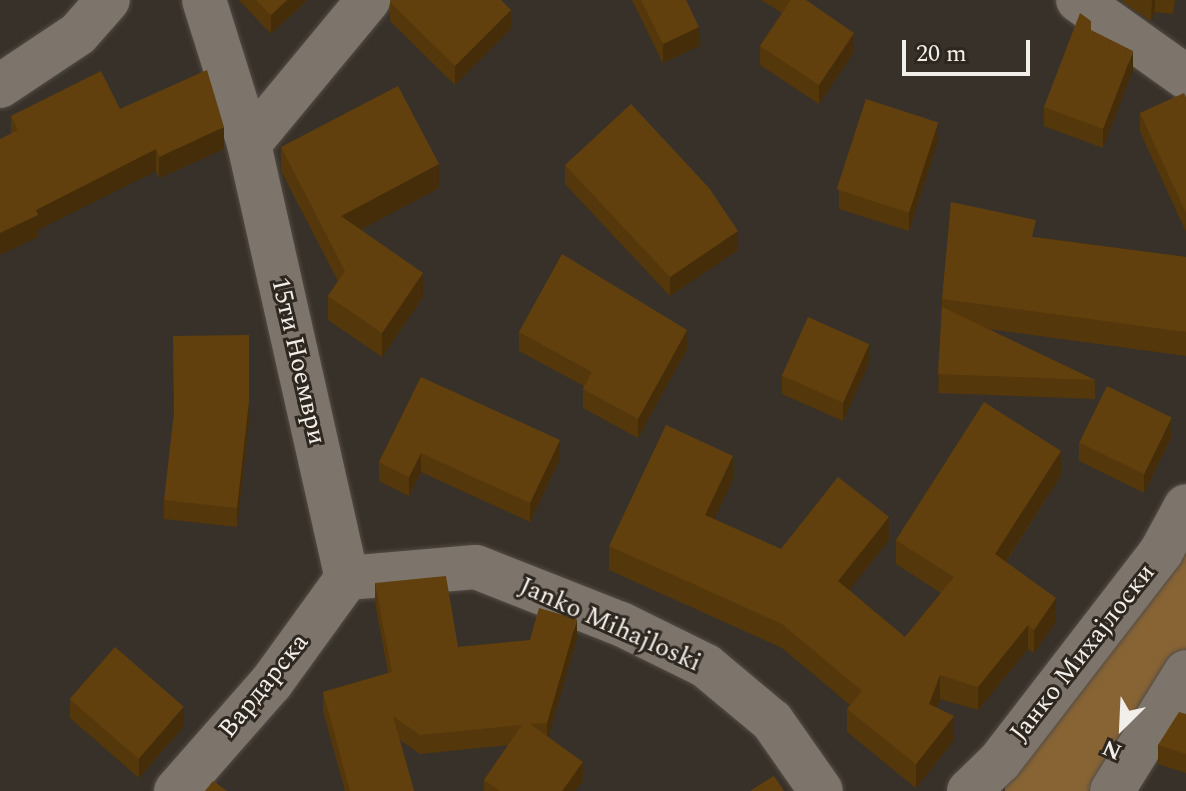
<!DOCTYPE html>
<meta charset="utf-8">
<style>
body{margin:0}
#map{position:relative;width:1186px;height:791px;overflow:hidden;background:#383129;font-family:Spectral,serif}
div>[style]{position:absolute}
.river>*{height:76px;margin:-38px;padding:0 38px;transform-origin:38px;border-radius:38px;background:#886435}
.roads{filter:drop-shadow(0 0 2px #524c46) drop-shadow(0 0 2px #524c46)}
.minor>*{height:44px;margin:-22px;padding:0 22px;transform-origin:22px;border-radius:22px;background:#7d756c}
.wall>*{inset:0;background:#54370b}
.shaded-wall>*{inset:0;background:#452d09}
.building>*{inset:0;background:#62400d;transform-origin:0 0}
span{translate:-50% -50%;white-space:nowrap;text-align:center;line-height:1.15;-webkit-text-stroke:6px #2e2720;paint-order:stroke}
.street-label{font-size:26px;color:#f2eee9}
.north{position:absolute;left:1082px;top:687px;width:80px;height:80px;-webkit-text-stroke:6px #2e2720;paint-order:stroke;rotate:204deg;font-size:22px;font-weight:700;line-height:32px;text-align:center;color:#f2eee9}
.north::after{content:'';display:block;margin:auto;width:28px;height:36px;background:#f2eee9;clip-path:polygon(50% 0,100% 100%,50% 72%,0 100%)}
.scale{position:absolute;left:902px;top:40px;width:128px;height:36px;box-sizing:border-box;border:4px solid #f2eee9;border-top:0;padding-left:10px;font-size:24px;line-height:28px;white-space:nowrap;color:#f2eee9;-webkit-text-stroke:6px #2e2720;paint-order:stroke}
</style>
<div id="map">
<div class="river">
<div style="left:1043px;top:791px;width:252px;rotate:-55.5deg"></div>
</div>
<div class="roads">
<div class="minor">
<div style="left:204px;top:0;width:151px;rotate:72.6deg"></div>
<div style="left:249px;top:144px;width:445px;rotate:77.3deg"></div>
<div style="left:1078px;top:0;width:133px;rotate:35.5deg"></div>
<div style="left:0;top:86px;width:94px;rotate:-33.7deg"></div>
<div style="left:78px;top:34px;width:45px;rotate:-48.6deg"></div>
<div style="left:249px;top:144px;width:187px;rotate:-50.4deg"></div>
<div style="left:347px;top:578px;width:129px;rotate:-4.9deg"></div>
<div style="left:476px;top:567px;width:156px;rotate:21.5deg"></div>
<div style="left:621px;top:624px;width:95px;rotate:26.3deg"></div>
<div style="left:706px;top:666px;width:86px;rotate:39.8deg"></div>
<div style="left:772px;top:721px;width:85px;rotate:55deg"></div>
<div style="left:176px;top:791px;width:144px;rotate:-48.7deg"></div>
<div style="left:271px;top:683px;width:130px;rotate:-54.1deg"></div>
<div style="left:969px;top:791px;width:43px;rotate:-44.1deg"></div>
<div style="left:1000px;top:761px;width:264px;rotate:-52.4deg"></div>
<div style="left:1161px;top:552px;width:52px;rotate:-61.5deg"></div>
<div style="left:1112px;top:791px;width:140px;rotate:-58.1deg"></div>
</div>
</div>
<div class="wall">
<div style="clip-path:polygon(239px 0,307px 0,271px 34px)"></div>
<div style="clip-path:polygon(632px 0,686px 0,699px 46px,663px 63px)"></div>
<div style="clip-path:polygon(761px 0,806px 0,854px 52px,819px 104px,760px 65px,760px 46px,782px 13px)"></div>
<div style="clip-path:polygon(1123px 0,1175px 0,1173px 14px,1155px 12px,1151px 21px,1123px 2px)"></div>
<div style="clip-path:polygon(390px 2px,511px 29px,455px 85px,390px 21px)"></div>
<div style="clip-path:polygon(1091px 30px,1133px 70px,1103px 148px,1044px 126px,1044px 107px)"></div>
<div style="clip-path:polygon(1186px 97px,1186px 232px,1140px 132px,1140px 113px)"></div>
<div style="clip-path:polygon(120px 109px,224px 149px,159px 178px,156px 171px,38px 230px,38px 237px,11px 134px,11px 116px)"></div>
<div style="clip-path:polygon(938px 141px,909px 231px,839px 209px,839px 190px)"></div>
<div style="clip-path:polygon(281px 147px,439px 188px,360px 230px,423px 297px,382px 357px,328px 320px,328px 296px,338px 281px,281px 171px)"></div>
<div style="clip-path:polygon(565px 165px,738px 250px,670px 296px,565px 184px)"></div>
<div style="clip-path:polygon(1036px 237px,1186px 257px,1186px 356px,988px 329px,1095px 380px,1095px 399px,938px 393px,942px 299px)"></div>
<div style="clip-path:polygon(519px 332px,687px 349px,638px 438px,583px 408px,583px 389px,584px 386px,519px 351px)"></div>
<div style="clip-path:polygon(869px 363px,843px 421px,782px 394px,782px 375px)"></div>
<div style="clip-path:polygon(421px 377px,560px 459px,530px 522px,421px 472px,409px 496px,379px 481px,379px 462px)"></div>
<div style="clip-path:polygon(249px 420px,237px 527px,164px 519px,164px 500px)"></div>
<div style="clip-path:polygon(1172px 436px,1144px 493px,1079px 461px,1079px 442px)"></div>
<div style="clip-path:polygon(1061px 475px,1006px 562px,1056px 622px,1034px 653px,1028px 649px,978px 710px,940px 699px,936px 708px,954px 740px,916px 788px,847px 732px,847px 709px,850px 705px,782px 648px,609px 570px,609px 546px,733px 479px,714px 519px,781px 549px,889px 540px,849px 590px,905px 637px,941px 593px,896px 564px,896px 540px)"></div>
<div style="clip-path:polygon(375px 583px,458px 647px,577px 638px,548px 738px,583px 781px,575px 791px,484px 791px,484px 780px,508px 745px,420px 754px,400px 740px,414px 791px,345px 791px,323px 711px,323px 692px,388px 673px,375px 602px)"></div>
<div style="clip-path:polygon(70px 699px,184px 726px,139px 778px,70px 718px)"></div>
<div style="clip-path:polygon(1186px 714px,1186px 773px,1158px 764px,1158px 745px)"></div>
</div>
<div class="shaded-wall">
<div style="clip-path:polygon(287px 0,307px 0,271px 34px,271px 15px)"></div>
<div style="clip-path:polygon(1152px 0,1155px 0,1155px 12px,1151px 21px)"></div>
<div style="clip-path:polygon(511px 10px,511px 29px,455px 85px,455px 66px)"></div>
<div style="clip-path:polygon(699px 27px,699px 46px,663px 63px,663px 44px)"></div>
<div style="clip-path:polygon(854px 33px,854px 52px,819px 104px,819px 85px)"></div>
<div style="clip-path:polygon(1133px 51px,1133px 70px,1103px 148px,1103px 129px)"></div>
<div style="clip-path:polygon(938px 122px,938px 141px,909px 231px,909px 212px)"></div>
<div style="clip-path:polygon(224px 127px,224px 149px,159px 178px,159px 157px)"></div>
<div style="clip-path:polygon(156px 149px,156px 171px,38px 230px,38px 237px,0 255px,0 233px,36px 210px)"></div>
<div style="clip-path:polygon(439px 164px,439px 188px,341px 240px,341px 216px)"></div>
<div style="clip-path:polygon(738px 231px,738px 250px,670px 296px,670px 277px)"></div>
<div style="clip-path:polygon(423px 273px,423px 297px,382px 357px,382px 333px)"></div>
<div style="clip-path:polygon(687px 330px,687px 349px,638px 438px,638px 419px)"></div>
<div style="clip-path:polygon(869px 344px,869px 363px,843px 421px,843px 402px)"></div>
<div style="clip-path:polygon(249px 401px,249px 420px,237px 527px,237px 508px)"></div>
<div style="clip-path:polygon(1172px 418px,1172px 436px,1144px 493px,1144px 474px)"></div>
<div style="clip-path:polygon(560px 440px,560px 459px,530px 522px,530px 503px)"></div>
<div style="clip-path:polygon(1061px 451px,1061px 475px,995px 578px,995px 554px)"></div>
<div style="clip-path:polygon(421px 453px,421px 472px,409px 496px,409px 477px)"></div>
<div style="clip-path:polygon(733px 456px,733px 479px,705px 539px,705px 515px)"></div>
<div style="clip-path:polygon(889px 517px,889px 540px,838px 604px,838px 581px)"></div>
<div style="clip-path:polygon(1056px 598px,1056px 622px,1034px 653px,1034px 630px)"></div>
<div style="clip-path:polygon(577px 619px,577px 638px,547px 742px,547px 723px)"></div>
<div style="clip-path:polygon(1028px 625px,1028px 649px,978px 710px,978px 687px)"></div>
<div style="clip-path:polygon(940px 675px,940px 699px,929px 728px,929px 704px)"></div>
<div style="clip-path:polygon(184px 707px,184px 726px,139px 778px,139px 759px)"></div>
<div style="clip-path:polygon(954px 716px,954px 740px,916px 788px,916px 764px)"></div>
<div style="clip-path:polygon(583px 762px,583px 781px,575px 791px,562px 791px)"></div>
</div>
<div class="building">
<div style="clip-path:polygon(256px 0,287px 0,271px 15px)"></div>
<div style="clip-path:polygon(392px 0,501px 0,511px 10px,455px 66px,390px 2px)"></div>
<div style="clip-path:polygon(641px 0,686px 0,699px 27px,663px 44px)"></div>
<div style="clip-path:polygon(791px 0,806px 0,854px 33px,819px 85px,760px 46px)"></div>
<div style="clip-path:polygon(1080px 13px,1091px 21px,1091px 30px,1133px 51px,1103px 129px,1044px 107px)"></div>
<div style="clip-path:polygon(207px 70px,224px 127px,159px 157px,156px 149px,36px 210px,38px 215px,0 233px,0 139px,18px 130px,11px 116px,101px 71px,120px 109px)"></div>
<div style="clip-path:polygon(398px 86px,439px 164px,341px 216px,423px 273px,382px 333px,328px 296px,345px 271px,281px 147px)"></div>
<div style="clip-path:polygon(1184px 93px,1186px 97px,1186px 213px,1140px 113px)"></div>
<div style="left:866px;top:99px;width:76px;height:95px;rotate:18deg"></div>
<div style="clip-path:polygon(631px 104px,709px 188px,738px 231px,670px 277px,565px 165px)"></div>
<div style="clip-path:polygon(951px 202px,1036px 220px,1032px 237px,1186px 257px,1186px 332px,942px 299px)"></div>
<div style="clip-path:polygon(562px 254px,687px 330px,638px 419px,583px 389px,592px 372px,519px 332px)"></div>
<div style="clip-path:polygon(942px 307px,1095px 380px,938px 374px)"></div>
<div style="left:808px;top:317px;width:67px;height:64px;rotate:24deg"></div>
<div style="clip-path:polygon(249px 335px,249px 401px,237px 508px,164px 500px,174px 413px,173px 336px)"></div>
<div style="clip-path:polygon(421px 377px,560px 440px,530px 503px,421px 453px,409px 477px,379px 462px)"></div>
<div style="left:1107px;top:386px;width:72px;height:63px;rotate:26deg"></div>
<div style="clip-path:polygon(984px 402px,1061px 451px,995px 554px,1056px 598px,1034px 630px,1028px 625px,978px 687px,940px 675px,929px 704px,954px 716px,916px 764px,847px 709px,862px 691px,782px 624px,609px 546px,666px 425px,733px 456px,705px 515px,781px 549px,838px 477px,889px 517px,838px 581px,905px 637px,954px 577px,896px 540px)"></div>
<div style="clip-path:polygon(446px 576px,458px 647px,530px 640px,539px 608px,577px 619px,547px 723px,530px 724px,583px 762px,562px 791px,500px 791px,484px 780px,522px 725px,420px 735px,393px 716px,414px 791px,350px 791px,323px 692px,392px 672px,375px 583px)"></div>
<div style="left:115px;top:647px;width:91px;height:69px;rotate:41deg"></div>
<div style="clip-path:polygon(1179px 712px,1186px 714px,1186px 754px,1158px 745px)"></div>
<div style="clip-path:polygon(774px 776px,784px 791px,750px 791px)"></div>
<div style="clip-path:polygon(213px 781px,227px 791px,205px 791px)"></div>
</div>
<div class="street-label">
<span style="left:298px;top:361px;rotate:77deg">15ти Ноември</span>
<span style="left:610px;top:625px;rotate:24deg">Janko Mihajloski</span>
<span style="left:1083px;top:653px;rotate:-52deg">Јанко Михајлоски</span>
<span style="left:264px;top:686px;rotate:-51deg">Вардарска</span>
</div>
<div class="north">N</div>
<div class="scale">20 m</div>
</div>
